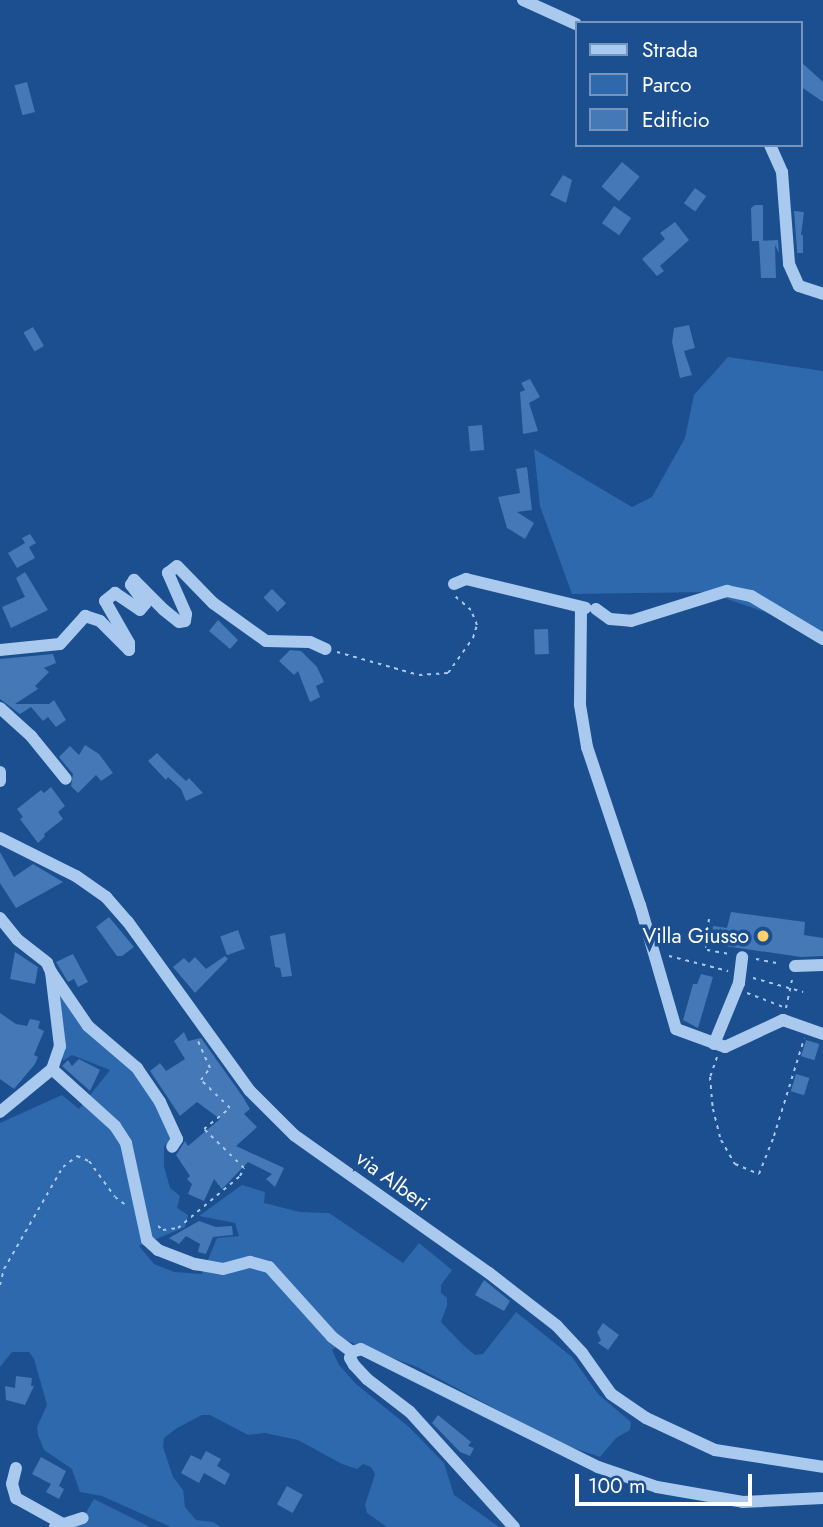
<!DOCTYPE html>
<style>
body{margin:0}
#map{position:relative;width:823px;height:1527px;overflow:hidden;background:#1b4f8f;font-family:Jost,sans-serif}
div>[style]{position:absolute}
.green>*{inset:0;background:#2e69ad}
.building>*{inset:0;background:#4478b7;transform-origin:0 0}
.path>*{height:2px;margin-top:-1px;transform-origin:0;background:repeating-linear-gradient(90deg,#a9c9ee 0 3.5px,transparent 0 8.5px)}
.minor>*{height:12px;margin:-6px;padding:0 6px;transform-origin:6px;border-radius:6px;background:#a9c9ee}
.dots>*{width:19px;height:19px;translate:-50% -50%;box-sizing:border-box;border:4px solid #1b4f8f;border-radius:50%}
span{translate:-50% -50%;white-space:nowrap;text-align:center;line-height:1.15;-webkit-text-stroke:7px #1b4f8f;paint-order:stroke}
.poi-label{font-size:21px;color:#fff}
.right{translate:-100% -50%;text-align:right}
.street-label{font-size:21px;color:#fff}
.legend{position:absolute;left:575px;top:21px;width:228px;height:126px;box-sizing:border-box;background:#1b4f8f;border:2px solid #7695bc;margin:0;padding:9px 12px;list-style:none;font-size:21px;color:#fff}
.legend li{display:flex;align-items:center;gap:14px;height:35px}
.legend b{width:35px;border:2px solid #7695bc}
.scale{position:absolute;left:575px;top:1474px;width:177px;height:32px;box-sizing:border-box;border:4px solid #fff;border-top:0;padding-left:9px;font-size:21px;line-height:24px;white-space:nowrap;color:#fff;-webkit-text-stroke:5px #1b4f8f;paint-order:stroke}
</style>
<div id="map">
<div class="green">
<div style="clip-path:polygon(728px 357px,823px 371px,823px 632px,707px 592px,572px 594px,540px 506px,534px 449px,632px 507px,652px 497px,685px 438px,694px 395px)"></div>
<div style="clip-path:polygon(55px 983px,134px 1070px,174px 1138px,164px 1146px,164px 1166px,170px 1188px,180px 1196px,177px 1208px,188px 1215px,185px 1227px,139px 1246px,154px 1264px,174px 1272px,202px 1274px,217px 1238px,239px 1236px,235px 1223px,199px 1216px,242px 1185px,265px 1192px,264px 1203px,300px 1212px,329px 1213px,403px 1263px,419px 1243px,452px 1270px,441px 1285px,441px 1293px,447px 1298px,447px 1306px,441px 1322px,463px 1345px,475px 1355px,483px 1354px,516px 1312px,572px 1357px,598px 1394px,631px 1422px,630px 1430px,616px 1438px,600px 1457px,562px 1444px,417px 1367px,345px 1340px,332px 1350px,339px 1365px,356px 1384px,409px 1427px,444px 1463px,454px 1495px,499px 1527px,387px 1527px,367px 1513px,365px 1505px,375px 1474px,371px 1467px,363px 1464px,357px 1469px,342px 1464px,298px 1440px,265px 1433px,248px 1435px,210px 1415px,202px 1415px,177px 1428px,164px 1438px,163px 1447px,173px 1477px,183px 1490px,185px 1507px,196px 1520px,213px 1522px,221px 1527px,171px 1527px,102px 1496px,80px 1492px,72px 1469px,44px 1450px,38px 1435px,37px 1427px,47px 1405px,34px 1359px,29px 1352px,12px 1352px,0 1367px,0 1123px,62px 1095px,79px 1109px,110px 1070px,72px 1055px,63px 1061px)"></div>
<div style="clip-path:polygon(94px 1499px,150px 1527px,73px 1527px,83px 1518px)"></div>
</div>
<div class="building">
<div style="clip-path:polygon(800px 61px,823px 82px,823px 102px,800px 86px)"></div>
<div style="left:27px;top:82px;width:31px;height:13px;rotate:75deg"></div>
<div style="left:622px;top:162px;width:23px;height:32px;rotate:40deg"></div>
<div style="clip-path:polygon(563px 175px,572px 180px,566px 203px,550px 195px)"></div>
<div style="left:695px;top:188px;width:14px;height:19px;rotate:36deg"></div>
<div style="clip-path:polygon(755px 205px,763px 205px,763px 241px,752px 241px,751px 208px)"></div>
<div style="left:614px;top:206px;width:21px;height:21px;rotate:35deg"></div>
<div style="clip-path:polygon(794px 211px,804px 212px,801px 235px,803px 235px,803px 253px,797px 253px,798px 263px)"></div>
<div style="clip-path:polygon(675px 222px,689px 240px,660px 266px,664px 271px,657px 276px,642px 259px,665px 239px,660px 233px)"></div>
<div style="clip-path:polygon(778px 240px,779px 253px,775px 245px,776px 278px,761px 278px,759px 241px)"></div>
<div style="clip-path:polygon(689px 325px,695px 348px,684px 351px,692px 375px,680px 378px,672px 342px,674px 328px)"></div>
<div style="left:33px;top:327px;width:22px;height:11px;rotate:60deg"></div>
<div style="clip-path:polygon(530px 379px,540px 397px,529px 403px,538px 431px,523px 434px,520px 392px,525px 390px,521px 383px)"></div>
<div style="left:482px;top:425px;width:25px;height:14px;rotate:85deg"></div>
<div style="clip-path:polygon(527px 467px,532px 510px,517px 512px,534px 523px,525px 539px,507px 528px,498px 497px,520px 493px,516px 469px)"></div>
<div style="clip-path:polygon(30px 534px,36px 543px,29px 547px,35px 558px,17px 568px,8px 553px,25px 543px,22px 538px)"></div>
<div style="clip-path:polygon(25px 572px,48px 610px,11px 628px,2px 607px,25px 597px,16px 578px)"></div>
<div style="left:272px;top:589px;width:20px;height:12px;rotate:45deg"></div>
<div style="clip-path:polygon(218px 620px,238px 640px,230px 649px,209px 631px)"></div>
<div style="left:548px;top:629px;width:25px;height:14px;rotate:88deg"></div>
<div style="clip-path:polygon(290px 650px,301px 651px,317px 667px,324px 682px,316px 686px,320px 697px,310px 702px,298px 671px,294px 675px,279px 661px)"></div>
<div style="clip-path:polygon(53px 654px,56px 663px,44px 668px,49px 672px,35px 686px,38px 689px,15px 704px,49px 704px,54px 700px,66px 720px,56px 727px,48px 717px,43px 721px,31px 707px,20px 714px,0 699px,0 659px)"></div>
<div style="clip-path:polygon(85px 745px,99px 754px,113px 773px,101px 781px,96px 775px,78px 793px,71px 786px,73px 774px,59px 757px,70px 746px,79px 755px)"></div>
<div style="clip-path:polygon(157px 753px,175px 771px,186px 781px,189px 778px,203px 793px,186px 801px,181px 789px,168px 777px,166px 780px,148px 761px)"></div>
<div style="clip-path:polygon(51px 787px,65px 806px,58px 812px,63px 819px,44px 834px,45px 836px,38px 843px,20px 819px,23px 817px,17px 809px,41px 790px,44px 793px)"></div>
<div style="clip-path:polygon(0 852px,14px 877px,33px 864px,63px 882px,16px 908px,0 883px)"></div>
<div style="clip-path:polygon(731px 912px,805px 922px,804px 935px,823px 938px,823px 956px,801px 957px,711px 944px,713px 926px,727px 928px)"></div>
<div style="clip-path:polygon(109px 917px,134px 947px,122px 956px,117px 956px,96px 927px)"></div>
<div style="left:238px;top:930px;width:20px;height:19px;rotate:70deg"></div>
<div style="clip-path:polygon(285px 933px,292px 976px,282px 977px,280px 968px,275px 967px,270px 936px)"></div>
<div style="clip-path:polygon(15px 952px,38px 967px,35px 984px,10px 979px)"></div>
<div style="clip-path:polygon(73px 954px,88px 982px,78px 987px,74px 979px,68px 982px,56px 962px)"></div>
<div style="clip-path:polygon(225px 956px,228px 959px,195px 993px,173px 967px,184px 958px,189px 963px,195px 957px,206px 969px)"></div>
<div style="clip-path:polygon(701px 974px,713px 977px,698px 1028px,683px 1020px,693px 984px,697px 984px)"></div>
<div style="clip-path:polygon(0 1013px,16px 1024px,27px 1026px,30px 1019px,40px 1021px,38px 1028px,44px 1031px,34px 1055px,38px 1057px,35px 1064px,14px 1089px,0 1079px)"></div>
<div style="clip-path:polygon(184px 1032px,188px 1041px,201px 1038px,243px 1097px,250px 1109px,244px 1114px,257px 1127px,236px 1146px,284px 1168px,275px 1187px,266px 1179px,272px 1174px,248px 1162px,222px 1189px,214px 1179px,204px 1201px,188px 1194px,192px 1184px,187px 1179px,190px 1176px,176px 1155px,185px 1141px,188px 1146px,220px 1119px,197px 1102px,180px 1116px,150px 1071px,160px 1063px,166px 1071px,185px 1059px,174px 1041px)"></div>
<div style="left:806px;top:1040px;width:14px;height:17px;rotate:17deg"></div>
<div style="clip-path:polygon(79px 1059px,100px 1070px,90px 1091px,62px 1066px,68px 1060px,72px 1066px)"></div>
<div style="left:796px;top:1074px;width:14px;height:18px;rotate:17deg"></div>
<div style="clip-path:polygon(199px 1221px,216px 1227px,232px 1226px,233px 1235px,213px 1237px,206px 1254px,198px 1252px,200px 1244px,186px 1236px,179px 1244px,169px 1238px)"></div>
<div style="clip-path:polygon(484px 1280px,510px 1301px,504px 1311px,475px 1295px)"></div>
<div style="clip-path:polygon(603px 1323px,619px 1335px,608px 1350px,598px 1343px,601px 1340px,597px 1332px)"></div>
<div style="clip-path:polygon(16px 1376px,32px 1378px,31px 1386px,34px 1386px,25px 1405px,6px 1400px,5px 1386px,15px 1388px)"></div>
<div style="clip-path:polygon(438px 1415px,471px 1442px,468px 1446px,474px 1448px,470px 1456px,460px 1452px,432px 1423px)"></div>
<div style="clip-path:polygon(206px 1451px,221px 1459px,217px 1466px,230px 1474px,225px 1485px,204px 1473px,199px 1483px,181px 1473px,191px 1455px,201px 1460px)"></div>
<div style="clip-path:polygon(41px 1457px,66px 1471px,59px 1486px,64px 1489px,59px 1499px,46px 1492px,51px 1484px,32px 1474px)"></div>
<div style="left:287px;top:1486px;width:18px;height:21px;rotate:29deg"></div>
</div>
<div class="path">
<div style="left:337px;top:652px;width:85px;rotate:15.7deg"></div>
<div style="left:419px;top:675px;width:29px;rotate:-4deg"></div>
<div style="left:448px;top:673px;width:43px;rotate:-54.5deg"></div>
<div style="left:473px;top:638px;width:14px;rotate:-73deg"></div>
<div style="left:477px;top:625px;width:16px;rotate:-112deg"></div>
<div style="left:471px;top:610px;width:21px;rotate:-139deg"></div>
<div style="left:709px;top:919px;width:25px;rotate:99deg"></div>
<div style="left:705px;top:944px;width:6px;rotate:72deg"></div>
<div style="left:707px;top:950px;width:23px;rotate:10deg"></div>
<div style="left:669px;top:956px;width:61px;rotate:14.3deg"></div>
<div style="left:756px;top:959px;width:25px;rotate:11deg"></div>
<div style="left:753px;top:978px;width:52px;rotate:15.6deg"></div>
<div style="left:747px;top:993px;width:40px;rotate:21deg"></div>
<div style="left:786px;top:1008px;width:30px;rotate:-78deg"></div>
<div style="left:717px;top:1057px;width:21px;rotate:109deg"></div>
<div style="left:710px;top:1077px;width:32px;rotate:85deg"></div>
<div style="left:713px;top:1109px;width:32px;rotate:76deg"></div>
<div style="left:721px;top:1140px;width:28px;rotate:60deg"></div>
<div style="left:735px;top:1164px;width:26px;rotate:23deg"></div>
<div style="left:759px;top:1174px;width:41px;rotate:-68.5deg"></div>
<div style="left:774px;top:1136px;width:102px;rotate:-72.8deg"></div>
<div style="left:158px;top:1226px;width:6px;rotate:39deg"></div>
<div style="left:163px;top:1230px;width:15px;rotate:-8deg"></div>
<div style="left:178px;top:1228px;width:81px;rotate:-40deg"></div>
<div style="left:240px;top:1176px;width:9px;rotate:-63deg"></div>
<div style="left:244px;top:1168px;width:56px;rotate:-135.7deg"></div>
<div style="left:204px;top:1129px;width:33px;rotate:-39deg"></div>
<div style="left:230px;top:1108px;width:40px;rotate:-136deg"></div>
<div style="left:201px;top:1080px;width:15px;rotate:-53deg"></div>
<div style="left:210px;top:1068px;width:30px;rotate:-114deg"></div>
<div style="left:0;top:1285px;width:16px;rotate:-76deg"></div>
<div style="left:4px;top:1269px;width:118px;rotate:-60deg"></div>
<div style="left:63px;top:1167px;width:18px;rotate:-38deg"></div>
<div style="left:77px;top:1156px;width:13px;rotate:23deg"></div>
<div style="left:89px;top:1161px;width:44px;rotate:54.2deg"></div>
<div style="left:115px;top:1197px;width:15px;rotate:37deg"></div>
</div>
<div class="minor">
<div style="left:523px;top:0;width:58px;rotate:24.4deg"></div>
<div style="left:770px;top:145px;width:30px;rotate:66deg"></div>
<div style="left:782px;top:172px;width:92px;rotate:85.6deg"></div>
<div style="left:789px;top:264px;width:24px;rotate:66deg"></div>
<div style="left:799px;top:286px;width:25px;rotate:18deg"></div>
<div style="left:454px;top:584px;width:13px;rotate:-23deg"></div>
<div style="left:466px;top:579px;width:123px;rotate:13.6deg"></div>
<div style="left:581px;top:609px;width:96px;rotate:90.6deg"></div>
<div style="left:580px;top:705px;width:43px;rotate:80.5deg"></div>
<div style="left:587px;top:747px;width:167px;rotate:71.5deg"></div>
<div style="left:640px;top:905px;width:129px;rotate:73.8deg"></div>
<div style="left:676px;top:1029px;width:52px;rotate:20.2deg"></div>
<div style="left:725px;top:1047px;width:64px;rotate:-25deg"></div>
<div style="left:783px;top:1020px;width:42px;rotate:19.3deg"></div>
<div style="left:596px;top:609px;width:17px;rotate:36deg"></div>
<div style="left:610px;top:619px;width:21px;rotate:5deg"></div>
<div style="left:631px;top:621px;width:101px;rotate:-17.4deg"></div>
<div style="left:727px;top:591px;width:25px;rotate:12deg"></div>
<div style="left:751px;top:596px;width:84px;rotate:30.8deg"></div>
<div style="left:0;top:650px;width:60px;rotate:-5.7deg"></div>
<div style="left:60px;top:644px;width:38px;rotate:-48deg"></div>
<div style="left:85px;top:616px;width:16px;rotate:18deg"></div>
<div style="left:100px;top:621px;width:41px;rotate:45deg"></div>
<div style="left:129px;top:650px;width:7px;rotate:-90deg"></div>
<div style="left:129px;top:643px;width:48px;rotate:-119.7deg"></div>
<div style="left:105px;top:601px;width:13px;rotate:-39deg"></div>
<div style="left:115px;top:593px;width:30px;rotate:34deg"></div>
<div style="left:140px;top:610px;width:8px;rotate:-50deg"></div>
<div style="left:145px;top:604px;width:24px;rotate:-126deg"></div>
<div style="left:131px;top:585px;width:6px;rotate:-59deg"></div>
<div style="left:134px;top:580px;width:42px;rotate:45deg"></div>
<div style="left:164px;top:610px;width:19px;rotate:39deg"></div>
<div style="left:179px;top:622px;width:6px;rotate:-9deg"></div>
<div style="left:185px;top:621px;width:7px;rotate:-82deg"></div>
<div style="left:186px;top:614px;width:45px;rotate:-113.7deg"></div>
<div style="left:168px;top:573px;width:11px;rotate:-38deg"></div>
<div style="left:177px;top:566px;width:52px;rotate:45.8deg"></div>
<div style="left:213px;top:603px;width:65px;rotate:35.6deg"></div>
<div style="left:266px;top:641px;width:44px;rotate:1.3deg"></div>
<div style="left:310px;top:642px;width:17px;rotate:24deg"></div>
<div style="left:0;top:708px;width:42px;rotate:42.1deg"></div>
<div style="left:31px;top:736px;width:55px;rotate:50.9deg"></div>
<div style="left:0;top:772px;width:9px;rotate:90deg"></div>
<div style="left:0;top:838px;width:85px;rotate:26.6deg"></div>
<div style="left:76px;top:876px;width:37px;rotate:35deg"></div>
<div style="left:106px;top:897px;width:33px;rotate:49deg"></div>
<div style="left:128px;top:922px;width:208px;rotate:54.2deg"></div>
<div style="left:250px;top:1091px;width:62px;rotate:45deg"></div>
<div style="left:294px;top:1135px;width:239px;rotate:35.3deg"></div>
<div style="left:489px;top:1273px;width:86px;rotate:37.9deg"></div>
<div style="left:557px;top:1326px;width:37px;rotate:47deg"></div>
<div style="left:582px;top:1353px;width:50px;rotate:54.7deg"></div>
<div style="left:611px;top:1394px;width:42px;rotate:34.4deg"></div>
<div style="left:646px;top:1418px;width:76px;rotate:24.9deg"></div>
<div style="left:715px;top:1450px;width:109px;rotate:8.9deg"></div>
<div style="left:0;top:918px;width:28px;rotate:51deg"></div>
<div style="left:18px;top:940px;width:37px;rotate:38deg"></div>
<div style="left:47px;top:963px;width:10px;rotate:66deg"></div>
<div style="left:51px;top:972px;width:75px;rotate:83.1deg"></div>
<div style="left:60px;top:1046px;width:24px;rotate:109deg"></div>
<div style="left:52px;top:1069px;width:85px;rotate:42.1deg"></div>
<div style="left:115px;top:1126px;width:20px;rotate:57deg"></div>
<div style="left:126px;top:1143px;width:99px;rotate:77.8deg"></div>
<div style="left:147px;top:1240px;width:15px;rotate:42deg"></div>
<div style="left:158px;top:1250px;width:40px;rotate:21deg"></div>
<div style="left:195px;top:1264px;width:28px;rotate:10deg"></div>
<div style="left:223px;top:1269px;width:28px;rotate:-15deg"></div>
<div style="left:250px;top:1262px;width:20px;rotate:15deg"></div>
<div style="left:269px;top:1267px;width:94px;rotate:48deg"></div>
<div style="left:332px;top:1337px;width:25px;rotate:37deg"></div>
<div style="left:352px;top:1352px;width:6px;rotate:108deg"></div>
<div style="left:350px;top:1358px;width:8px;rotate:60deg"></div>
<div style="left:354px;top:1365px;width:19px;rotate:47deg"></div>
<div style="left:367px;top:1379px;width:54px;rotate:37.5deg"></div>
<div style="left:410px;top:1412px;width:155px;rotate:47.9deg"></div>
<div style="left:795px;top:966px;width:28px;rotate:-2deg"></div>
<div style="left:51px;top:972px;width:65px;rotate:55.6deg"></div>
<div style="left:88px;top:1026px;width:65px;rotate:40.6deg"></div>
<div style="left:137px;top:1068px;width:41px;rotate:55.9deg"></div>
<div style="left:160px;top:1102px;width:41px;rotate:65.3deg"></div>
<div style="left:177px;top:1139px;width:9px;rotate:122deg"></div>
<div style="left:714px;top:1044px;width:66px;rotate:-67.7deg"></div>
<div style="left:739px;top:983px;width:26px;rotate:-83deg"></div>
<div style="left:0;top:1112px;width:67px;rotate:-39.6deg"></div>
<div style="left:352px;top:1352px;width:9px;rotate:-18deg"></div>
<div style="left:361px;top:1349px;width:265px;rotate:26.5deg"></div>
<div style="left:598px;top:1467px;width:62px;rotate:18.7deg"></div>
<div style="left:657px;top:1487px;width:87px;rotate:9.9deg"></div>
<div style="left:743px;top:1502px;width:80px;rotate:-2.9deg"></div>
<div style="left:16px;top:1468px;width:16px;rotate:104deg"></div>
<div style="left:12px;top:1484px;width:15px;rotate:74deg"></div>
<div style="left:16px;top:1498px;width:54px;rotate:29deg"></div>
<div style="left:55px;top:1527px;width:29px;rotate:-18deg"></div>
</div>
<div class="dots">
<div style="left:763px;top:936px;background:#ffd166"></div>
</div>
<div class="poi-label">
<span class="right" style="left:749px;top:936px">Villa Giusso</span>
</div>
<div class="street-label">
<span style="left:393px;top:1181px;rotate:36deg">via Alberi</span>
</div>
<ul class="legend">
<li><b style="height:9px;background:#a9c9ee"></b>Strada</li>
<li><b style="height:19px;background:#2e69ad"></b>Parco</li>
<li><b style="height:19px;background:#4478b7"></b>Edificio</li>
</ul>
<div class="scale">100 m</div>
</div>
